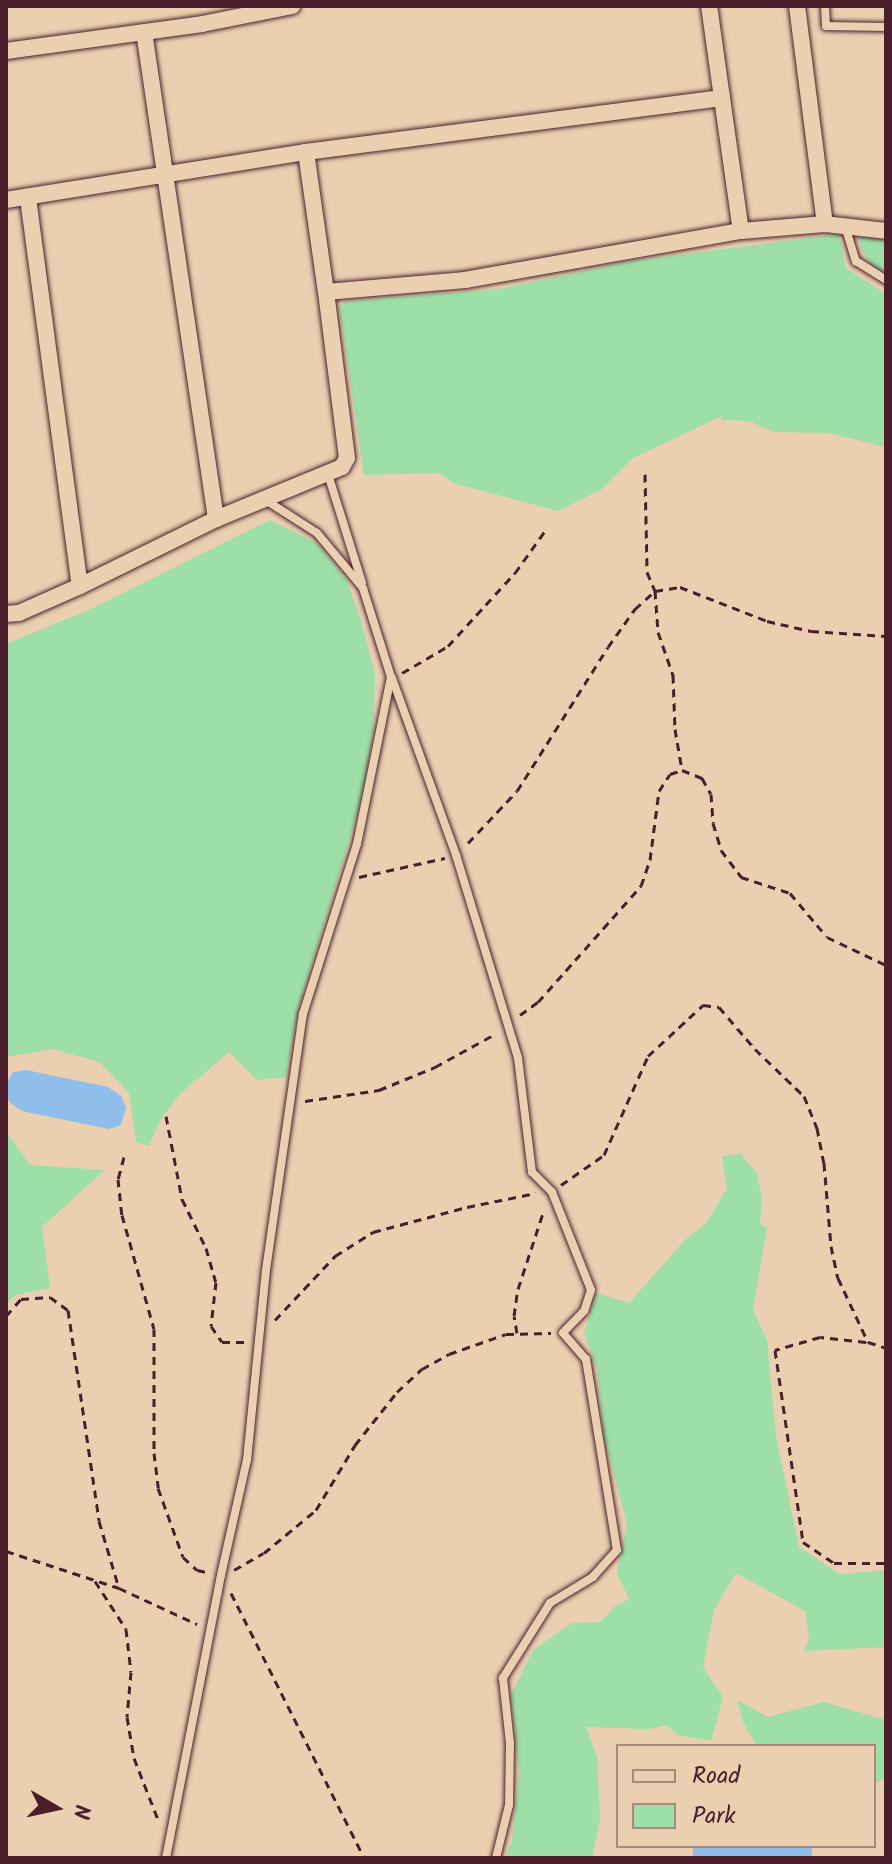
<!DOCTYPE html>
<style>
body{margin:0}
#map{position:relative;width:892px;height:1864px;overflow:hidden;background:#eacfb1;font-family:Kalam,sans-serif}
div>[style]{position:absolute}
.green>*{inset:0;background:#9edfa8}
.water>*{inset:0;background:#8ebee9;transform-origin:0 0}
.path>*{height:3px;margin-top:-1.5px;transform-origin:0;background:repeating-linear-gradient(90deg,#4a1f2b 0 8px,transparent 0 14px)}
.roads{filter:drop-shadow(0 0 2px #4a1f2b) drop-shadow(0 0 2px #4a1f2b)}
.lane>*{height:8px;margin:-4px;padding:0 4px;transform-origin:4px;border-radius:4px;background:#eacfb1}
.street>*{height:16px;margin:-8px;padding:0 8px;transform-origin:8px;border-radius:8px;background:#eacfb1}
span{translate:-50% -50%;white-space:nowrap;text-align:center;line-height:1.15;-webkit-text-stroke:8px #eacfb1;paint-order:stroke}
.frame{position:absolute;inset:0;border:8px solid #4a1f2b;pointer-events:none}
.legend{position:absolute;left:616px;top:1744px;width:260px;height:104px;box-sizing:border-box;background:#eacfb1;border:2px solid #aa897b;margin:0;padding:10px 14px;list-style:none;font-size:24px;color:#4a1f2b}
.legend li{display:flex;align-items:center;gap:16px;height:40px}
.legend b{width:40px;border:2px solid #aa897b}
.north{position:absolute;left:16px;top:1768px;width:80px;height:80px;-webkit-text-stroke:6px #eacfb1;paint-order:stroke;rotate:99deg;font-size:22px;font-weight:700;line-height:32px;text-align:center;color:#4a1f2b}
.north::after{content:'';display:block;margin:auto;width:28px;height:36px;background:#4a1f2b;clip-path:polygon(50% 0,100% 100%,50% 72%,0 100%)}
</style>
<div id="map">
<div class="green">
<div style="clip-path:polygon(839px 234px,846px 268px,886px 294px,886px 447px,828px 433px,774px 432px,749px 421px,721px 420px,722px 416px,633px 458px,602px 489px,558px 511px,453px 483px,440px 473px,364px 475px,339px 306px,347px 301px,499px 289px,630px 261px)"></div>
<div style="clip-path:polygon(864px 235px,886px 237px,886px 274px,871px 264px,861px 249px,859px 239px)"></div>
<div style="clip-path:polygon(270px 520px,317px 543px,346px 579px,361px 620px,375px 675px,374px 725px,364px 791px,299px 1006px,286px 1077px,257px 1080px,229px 1052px,180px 1094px,161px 1119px,149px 1146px,136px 1142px,129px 1093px,99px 1062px,53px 1049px,6px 1057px,6px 644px,93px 608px)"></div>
<div style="clip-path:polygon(6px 1131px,30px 1165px,105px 1170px,42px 1227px,50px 1288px,16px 1295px,6px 1304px)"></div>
<div style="clip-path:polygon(740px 1153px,756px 1172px,762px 1197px,760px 1223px,767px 1228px,753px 1310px,767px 1340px,776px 1436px,799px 1547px,840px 1574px,886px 1570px,886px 1647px,804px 1651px,809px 1639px,805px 1611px,736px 1573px,714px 1610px,703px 1667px,723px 1697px,711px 1741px,678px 1735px,666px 1725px,651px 1729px,586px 1727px,597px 1757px,600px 1819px,592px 1858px,505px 1858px,512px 1840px,519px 1773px,511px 1695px,533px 1650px,572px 1623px,601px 1622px,615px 1606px,629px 1599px,617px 1573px,627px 1524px,604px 1436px,597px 1369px,584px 1333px,596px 1293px,629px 1303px,684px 1241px,706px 1223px,727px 1189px,722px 1157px)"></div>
<div style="clip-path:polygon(737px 1700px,768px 1717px,824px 1702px,886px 1720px,886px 1778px,874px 1784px,874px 1746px,756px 1746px,743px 1722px)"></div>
</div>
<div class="water">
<div style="clip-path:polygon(26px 1070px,108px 1087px,121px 1096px,126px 1108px,121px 1125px,109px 1129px,22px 1111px,9px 1102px,6px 1084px,13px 1072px)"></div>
<div style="left:693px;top:1846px;width:119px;height:12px"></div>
</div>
<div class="path">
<div style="left:645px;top:474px;width:98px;rotate:88.8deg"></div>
<div style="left:647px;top:572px;width:21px;rotate:67deg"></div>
<div style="left:655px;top:591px;width:25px;rotate:-9deg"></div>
<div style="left:680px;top:587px;width:93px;rotate:21.3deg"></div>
<div style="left:767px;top:621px;width:45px;rotate:12.8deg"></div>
<div style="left:811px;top:631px;width:75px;rotate:3.8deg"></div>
<div style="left:655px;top:591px;width:41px;rotate:85.8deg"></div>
<div style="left:658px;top:632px;width:46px;rotate:70.8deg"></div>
<div style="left:673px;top:675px;width:54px;rotate:87.9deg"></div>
<div style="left:675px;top:729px;width:42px;rotate:80.3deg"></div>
<div style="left:682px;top:770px;width:22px;rotate:22deg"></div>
<div style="left:702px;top:778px;width:18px;rotate:61deg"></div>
<div style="left:711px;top:794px;width:29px;rotate:86deg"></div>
<div style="left:713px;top:823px;width:28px;rotate:73deg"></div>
<div style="left:721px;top:850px;width:34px;rotate:53deg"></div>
<div style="left:741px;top:877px;width:52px;rotate:18.1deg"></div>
<div style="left:790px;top:893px;width:57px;rotate:49.9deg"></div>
<div style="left:827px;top:937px;width:65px;rotate:25.4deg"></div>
<div style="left:402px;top:673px;width:53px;rotate:-30.4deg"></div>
<div style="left:448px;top:646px;width:99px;rotate:-47.5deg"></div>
<div style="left:515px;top:573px;width:52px;rotate:-54.5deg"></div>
<div style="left:468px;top:843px;width:71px;rotate:-46.7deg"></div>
<div style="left:517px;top:791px;width:170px;rotate:-57.7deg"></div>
<div style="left:608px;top:647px;width:47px;rotate:-54.6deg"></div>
<div style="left:635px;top:609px;width:27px;rotate:-42deg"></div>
<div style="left:359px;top:877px;width:88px;rotate:-12.5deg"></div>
<div style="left:520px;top:1015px;width:22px;rotate:-36deg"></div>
<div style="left:538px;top:1002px;width:155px;rotate:-48.4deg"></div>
<div style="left:641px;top:886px;width:28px;rotate:-71deg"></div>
<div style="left:650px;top:860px;width:70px;rotate:-82.6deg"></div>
<div style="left:659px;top:791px;width:20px;rotate:-57deg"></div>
<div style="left:670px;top:774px;width:13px;rotate:-18deg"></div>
<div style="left:305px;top:1101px;width:75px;rotate:-8.5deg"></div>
<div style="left:379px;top:1090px;width:61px;rotate:-22.3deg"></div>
<div style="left:435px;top:1067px;width:68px;rotate:-28.8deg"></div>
<div style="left:166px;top:1116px;width:85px;rotate:79.1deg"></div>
<div style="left:182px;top:1199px;width:55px;rotate:63.9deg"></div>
<div style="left:206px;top:1248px;width:35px;rotate:74deg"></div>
<div style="left:216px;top:1282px;width:44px;rotate:96.5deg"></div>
<div style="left:211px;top:1326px;width:19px;rotate:55deg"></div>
<div style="left:222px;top:1342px;width:26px"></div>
<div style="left:124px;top:1157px;width:23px;rotate:105deg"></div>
<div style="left:118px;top:1179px;width:36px;rotate:84deg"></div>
<div style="left:122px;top:1215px;width:118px;rotate:74.3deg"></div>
<div style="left:154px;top:1329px;width:124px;rotate:90deg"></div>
<div style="left:154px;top:1453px;width:35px;rotate:83deg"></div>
<div style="left:158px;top:1488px;width:73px;rotate:70.1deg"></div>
<div style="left:183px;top:1557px;width:19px;rotate:43deg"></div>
<div style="left:197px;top:1570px;width:10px;rotate:11deg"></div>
<div style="left:561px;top:1185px;width:52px;rotate:-34.9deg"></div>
<div style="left:604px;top:1155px;width:108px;rotate:-66deg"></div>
<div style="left:648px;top:1056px;width:75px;rotate:-42.8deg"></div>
<div style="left:703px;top:1005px;width:16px;rotate:7deg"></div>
<div style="left:719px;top:1007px;width:55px;rotate:49.4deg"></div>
<div style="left:755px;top:1049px;width:68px;rotate:43.8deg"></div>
<div style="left:804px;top:1096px;width:35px;rotate:68deg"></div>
<div style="left:817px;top:1128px;width:36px;rotate:79deg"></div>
<div style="left:824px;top:1163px;width:83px;rotate:85.2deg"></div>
<div style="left:831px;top:1246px;width:33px;rotate:78deg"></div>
<div style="left:838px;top:1278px;width:71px;rotate:64.9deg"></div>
<div style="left:868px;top:1342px;width:19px;rotate:18deg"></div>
<div style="left:6px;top:1316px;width:23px;rotate:-49deg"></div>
<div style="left:21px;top:1299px;width:29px;rotate:-4deg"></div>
<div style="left:50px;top:1297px;width:22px;rotate:36deg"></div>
<div style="left:68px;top:1310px;width:213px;rotate:81.6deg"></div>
<div style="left:99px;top:1521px;width:70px;rotate:73.4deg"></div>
<div style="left:119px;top:1588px;width:86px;rotate:24.8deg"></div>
<div style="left:275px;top:1320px;width:88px;rotate:-46.8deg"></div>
<div style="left:335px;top:1256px;width:45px;rotate:-32.3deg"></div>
<div style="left:373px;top:1232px;width:97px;rotate:-14.9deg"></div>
<div style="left:467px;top:1207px;width:70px;rotate:-11.5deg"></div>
<div style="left:517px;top:1333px;width:17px;rotate:-100deg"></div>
<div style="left:514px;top:1316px;width:27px;rotate:-82deg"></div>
<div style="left:518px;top:1289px;width:83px;rotate:-71.8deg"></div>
<div style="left:866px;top:1342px;width:46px;rotate:-173.8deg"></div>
<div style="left:820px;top:1337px;width:47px;rotate:163.9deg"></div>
<div style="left:775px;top:1350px;width:194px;rotate:81.7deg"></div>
<div style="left:803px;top:1542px;width:37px;rotate:34deg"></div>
<div style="left:834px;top:1563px;width:52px"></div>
<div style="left:6px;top:1551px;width:119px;rotate:18.1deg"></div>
<div style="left:234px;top:1570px;width:34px;rotate:-30deg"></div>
<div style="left:264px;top:1553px;width:67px;rotate:-39.6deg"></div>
<div style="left:316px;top:1510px;width:76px;rotate:-59deg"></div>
<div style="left:355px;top:1445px;width:68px;rotate:-51.6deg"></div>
<div style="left:397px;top:1392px;width:34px;rotate:-43deg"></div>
<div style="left:422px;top:1369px;width:31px;rotate:-29deg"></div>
<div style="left:449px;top:1354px;width:60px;rotate:-19.3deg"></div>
<div style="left:506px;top:1334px;width:45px;rotate:-1.3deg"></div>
<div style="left:95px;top:1581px;width:57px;rotate:57.1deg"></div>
<div style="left:126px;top:1629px;width:43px;rotate:83.4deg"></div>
<div style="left:131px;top:1672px;width:45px;rotate:95.1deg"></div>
<div style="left:127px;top:1717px;width:42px;rotate:80.3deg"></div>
<div style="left:134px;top:1758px;width:69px;rotate:68.7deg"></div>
<div style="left:231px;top:1593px;width:297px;rotate:63.3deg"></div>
</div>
<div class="roads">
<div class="lane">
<div style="left:825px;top:6px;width:20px;rotate:87deg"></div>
<div style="left:826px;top:26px;width:60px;rotate:1deg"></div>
<div style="left:845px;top:226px;width:37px;rotate:73deg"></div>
<div style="left:856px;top:261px;width:36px;rotate:32deg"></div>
<div style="left:327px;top:471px;width:117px;rotate:72.6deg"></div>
<div style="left:392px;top:678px;width:188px;rotate:70.1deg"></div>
<div style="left:456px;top:855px;width:212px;rotate:73deg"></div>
<div style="left:518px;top:1058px;width:115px;rotate:83deg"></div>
<div style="left:532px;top:1172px;width:28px;rotate:45deg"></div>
<div style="left:552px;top:1192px;width:105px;rotate:68.3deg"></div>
<div style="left:591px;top:1290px;width:22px;rotate:108deg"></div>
<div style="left:584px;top:1311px;width:30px;rotate:134deg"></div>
<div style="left:563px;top:1333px;width:35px;rotate:49deg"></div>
<div style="left:586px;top:1359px;width:193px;rotate:80.8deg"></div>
<div style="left:617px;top:1550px;width:36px;rotate:132deg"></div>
<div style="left:593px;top:1577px;width:50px;rotate:148.8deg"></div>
<div style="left:550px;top:1603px;width:89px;rotate:122.1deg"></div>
<div style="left:503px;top:1678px;width:65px;rotate:83.9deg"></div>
<div style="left:510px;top:1743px;width:62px;rotate:90.9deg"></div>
<div style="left:509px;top:1805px;width:55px;rotate:103.8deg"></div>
<div style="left:166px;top:1858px;width:288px;rotate:-79deg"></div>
<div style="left:221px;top:1575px;width:118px;rotate:-77.3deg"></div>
<div style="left:247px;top:1460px;width:191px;rotate:-84.3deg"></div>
<div style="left:266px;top:1270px;width:259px;rotate:-81.8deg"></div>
<div style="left:303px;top:1014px;width:178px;rotate:-72.4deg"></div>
<div style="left:357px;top:844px;width:170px;rotate:-78.5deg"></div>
<div style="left:391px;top:677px;width:93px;rotate:-107.5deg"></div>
<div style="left:363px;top:588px;width:72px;rotate:-129.9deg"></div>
<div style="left:317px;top:533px;width:59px;rotate:-147.4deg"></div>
</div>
<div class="street">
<div style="left:797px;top:6px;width:220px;rotate:82.7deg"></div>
<div style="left:6px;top:51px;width:198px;rotate:-7.8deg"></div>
<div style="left:202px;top:24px;width:92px;rotate:-11.3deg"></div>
<div style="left:722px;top:98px;width:134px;rotate:81.9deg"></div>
<div style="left:306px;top:152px;width:141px;rotate:81.9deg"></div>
<div style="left:28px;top:198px;width:391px;rotate:82.4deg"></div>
<div style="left:6px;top:200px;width:304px;rotate:-9.1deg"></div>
<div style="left:306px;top:152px;width:419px;rotate:-7.4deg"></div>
<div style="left:722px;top:98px;width:93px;rotate:-98deg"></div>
<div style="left:216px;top:519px;width:136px;rotate:-22.4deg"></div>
<div style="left:342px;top:467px;width:10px;rotate:-61deg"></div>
<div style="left:347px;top:458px;width:167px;rotate:-97.2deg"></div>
<div style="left:326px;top:292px;width:140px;rotate:-4.9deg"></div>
<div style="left:465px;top:280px;width:280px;rotate:-10.1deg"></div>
<div style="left:741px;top:231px;width:84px;rotate:-4.8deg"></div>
<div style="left:825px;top:224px;width:61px;rotate:6.5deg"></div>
<div style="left:6px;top:614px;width:13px;rotate:-4deg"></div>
<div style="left:19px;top:613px;width:67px;rotate:-23.9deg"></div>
<div style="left:80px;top:586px;width:152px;rotate:-26.2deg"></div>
<div style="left:216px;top:519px;width:492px;rotate:-98.4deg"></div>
</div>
</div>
<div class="frame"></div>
<ul class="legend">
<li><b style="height:10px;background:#eacfb1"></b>Road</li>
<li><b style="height:22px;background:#9edfa8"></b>Park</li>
</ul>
<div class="north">N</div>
</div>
